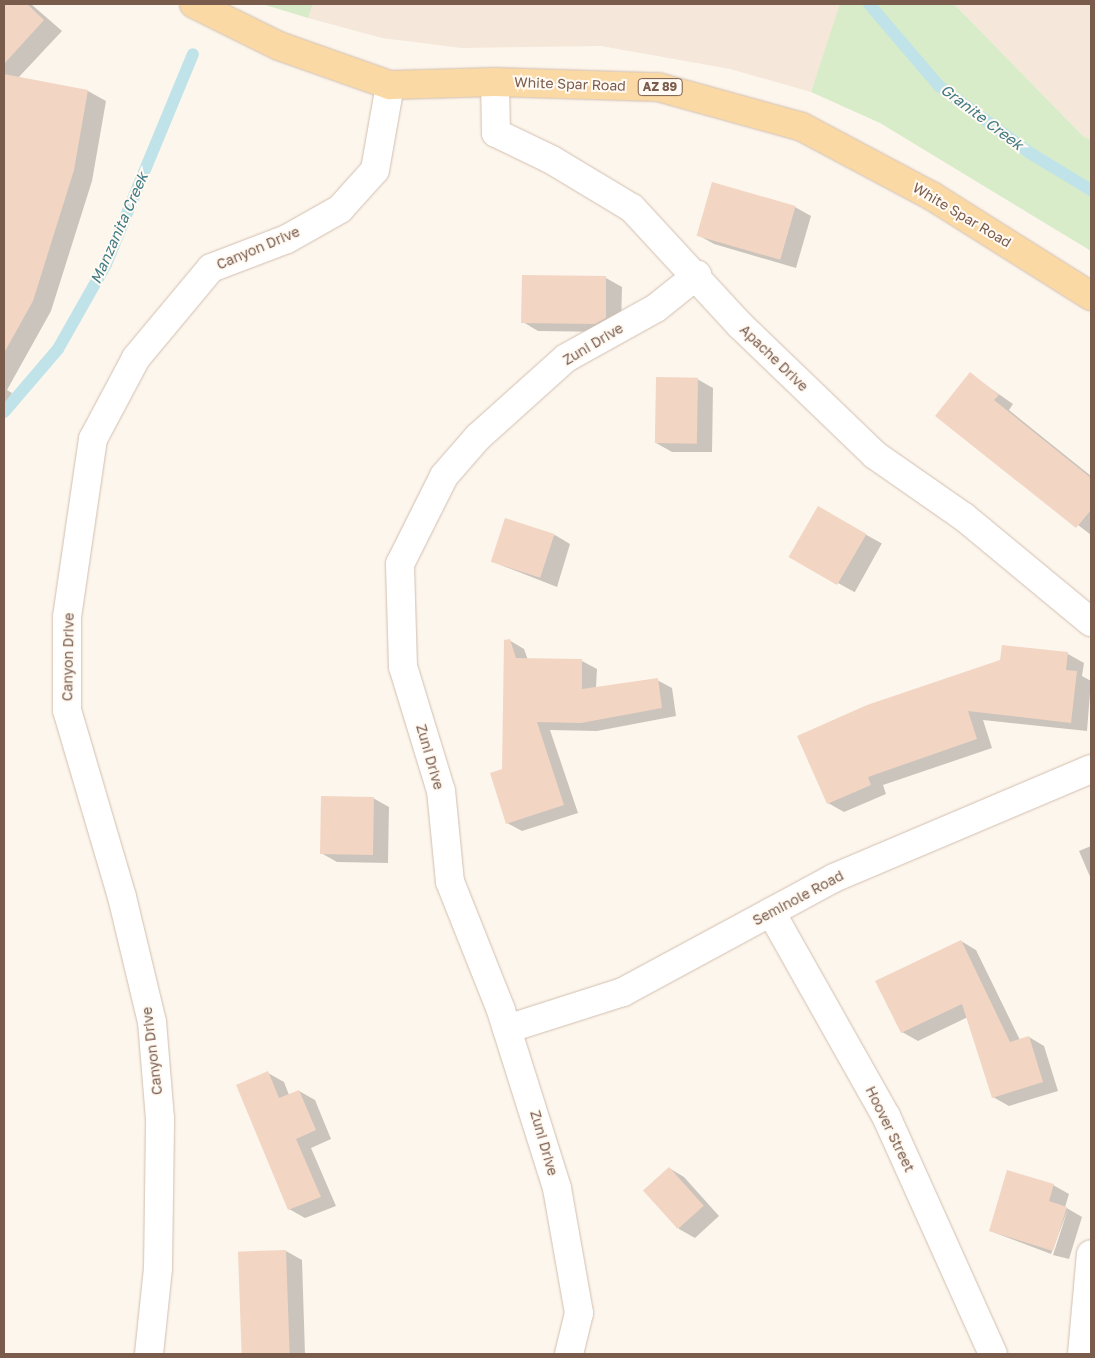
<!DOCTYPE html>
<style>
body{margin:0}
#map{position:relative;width:1095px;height:1358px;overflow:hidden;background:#fdf6ec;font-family:"Golos Text",sans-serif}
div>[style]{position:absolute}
.residential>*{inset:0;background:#f5e8da}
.green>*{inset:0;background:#d8ecc9}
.shadow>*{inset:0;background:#0003;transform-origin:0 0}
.stream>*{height:12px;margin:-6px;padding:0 6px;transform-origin:6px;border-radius:6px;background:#bfe3e8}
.building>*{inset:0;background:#f3d5c3;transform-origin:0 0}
.roads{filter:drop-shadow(0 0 1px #d1beb0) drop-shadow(0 0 1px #d1beb0)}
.minor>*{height:28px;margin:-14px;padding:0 14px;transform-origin:14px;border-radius:14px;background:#fff}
.primary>*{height:28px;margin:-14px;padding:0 14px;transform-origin:14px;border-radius:14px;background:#fbd9a5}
span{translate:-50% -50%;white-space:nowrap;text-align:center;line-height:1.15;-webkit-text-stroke:4px #fffaf3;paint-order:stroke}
.shield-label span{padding:1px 4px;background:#fffaf3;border:1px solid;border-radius:4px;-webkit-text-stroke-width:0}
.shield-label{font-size:12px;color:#7a5c4d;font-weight:700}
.street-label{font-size:14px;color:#7a5c4d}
.water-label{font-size:15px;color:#437c86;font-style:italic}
.frame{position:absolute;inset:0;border:5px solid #7a5c4d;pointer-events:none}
</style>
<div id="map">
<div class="residential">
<div style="clip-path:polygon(313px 4px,840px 4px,841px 6px,811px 92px,730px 69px,601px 46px,462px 48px,382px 38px,308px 18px)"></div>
<div style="clip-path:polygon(954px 4px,1091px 4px,1091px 140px,1083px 136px)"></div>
</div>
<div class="green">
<div style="clip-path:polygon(262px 4px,313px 4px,308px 18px)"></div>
<div style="clip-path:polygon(840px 4px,954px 4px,1083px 136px,1091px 140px,1091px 251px,880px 123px,811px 92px)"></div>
</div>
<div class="shadow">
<div style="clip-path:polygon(4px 4px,31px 4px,62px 31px,18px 78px,88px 91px,106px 101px,92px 181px,51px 311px,7px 390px,12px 393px,4px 406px)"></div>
<div style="clip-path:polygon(795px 207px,811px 216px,796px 268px,714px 244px,698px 235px)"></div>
<div style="clip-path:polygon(523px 276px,606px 278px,622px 287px,621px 327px,611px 332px,538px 331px,523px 322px)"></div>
<div style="clip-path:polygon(970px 374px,1013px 404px,1009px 410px,1091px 476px,1091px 535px,937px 416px)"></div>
<div style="clip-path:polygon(697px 379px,713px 388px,712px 452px,672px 452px,656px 443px)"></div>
<div style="left:818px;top:508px;width:73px;height:56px;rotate:29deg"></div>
<div style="clip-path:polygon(555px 535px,570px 544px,557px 587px,493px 562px)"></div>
<div style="clip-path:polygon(509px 640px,524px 649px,528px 660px,582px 661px,597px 669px,596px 688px,657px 680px,672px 688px,676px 716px,597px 731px,550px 730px,578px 813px,522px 831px,507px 823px,503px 770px)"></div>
<div style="clip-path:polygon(1003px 646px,1068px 654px,1084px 663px,1082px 676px,1091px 681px,1087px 731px,983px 720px,992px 748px,883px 785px,886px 794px,844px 812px,828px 803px,799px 737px,1001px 660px)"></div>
<div style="clip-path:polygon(373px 798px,389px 807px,388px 863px,337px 862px,321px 853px)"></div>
<div style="clip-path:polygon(1091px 846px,1091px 879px,1079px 851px)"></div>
<div style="clip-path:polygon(961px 941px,976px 950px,1020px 1040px,1029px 1037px,1044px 1046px,1058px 1091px,1009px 1106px,993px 1097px,968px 1017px,918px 1041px,902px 1032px)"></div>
<div style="clip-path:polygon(268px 1073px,284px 1082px,289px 1095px,299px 1091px,315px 1100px,331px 1139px,311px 1148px,336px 1206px,305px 1218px,289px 1209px)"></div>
<div style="clip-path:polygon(669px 1168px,684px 1177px,719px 1216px,695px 1238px,679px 1229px)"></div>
<div style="clip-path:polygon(1053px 1185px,1069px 1194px,1065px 1207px,1082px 1217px,1069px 1259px,1053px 1255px,1068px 1209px,1051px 1254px,990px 1231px)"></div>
<div style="clip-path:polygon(286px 1251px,302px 1260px,305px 1354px,244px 1354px,239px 1253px)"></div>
</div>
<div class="stream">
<div style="left:869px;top:4px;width:108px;rotate:49.5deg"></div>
<div style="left:939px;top:86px;width:113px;rotate:36.4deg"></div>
<div style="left:1030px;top:153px;width:71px;rotate:31.2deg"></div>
<div style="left:4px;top:412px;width:83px;rotate:-49.4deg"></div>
<div style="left:58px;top:349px;width:98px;rotate:-60.5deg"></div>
<div style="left:106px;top:264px;width:227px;rotate:-67.5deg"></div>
</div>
<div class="building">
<div style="clip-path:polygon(4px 4px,27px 4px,44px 20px,4px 64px)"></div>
<div style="clip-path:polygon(4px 74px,88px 90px,74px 170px,33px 301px,4px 353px)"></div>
<div style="left:712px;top:182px;width:87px;height:56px;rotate:16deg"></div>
<div style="clip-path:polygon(522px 275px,606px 276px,606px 318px,595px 324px,521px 323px)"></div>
<div style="clip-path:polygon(970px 372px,999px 395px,994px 400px,1091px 478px,1091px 510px,1076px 528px,935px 416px)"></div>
<div style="left:656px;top:377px;width:42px;height:66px;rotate:1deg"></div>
<div style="left:818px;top:506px;width:56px;height:59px;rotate:30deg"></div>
<div style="left:505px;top:518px;width:52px;height:46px;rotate:18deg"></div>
<div style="clip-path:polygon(510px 639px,516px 658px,582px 659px,582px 689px,658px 678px,662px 708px,581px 723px,537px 722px,564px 805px,506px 824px,490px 773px,502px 769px,504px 640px)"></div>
<div style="clip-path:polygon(1002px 645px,1068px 652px,1066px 670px,1077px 671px,1071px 723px,968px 711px,977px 739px,868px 777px,871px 785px,827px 804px,797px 736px,867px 705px,1000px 660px)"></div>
<div style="left:321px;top:796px;width:53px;height:58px;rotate:1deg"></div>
<div style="clip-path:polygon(961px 940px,1010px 1042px,1029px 1036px,1043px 1082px,992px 1098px,962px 1004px,901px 1033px,875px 981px)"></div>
<div style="clip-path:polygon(268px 1071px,279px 1098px,299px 1090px,316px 1130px,296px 1139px,321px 1197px,288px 1210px,236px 1085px)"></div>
<div style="left:669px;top:1167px;width:52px;height:35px;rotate:48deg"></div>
<div style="clip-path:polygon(1007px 1170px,1054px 1184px,1049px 1201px,1067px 1207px,1053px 1251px,989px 1231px)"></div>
<div style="left:286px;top:1250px;width:104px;height:48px;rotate:88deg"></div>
</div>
<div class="roads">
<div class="minor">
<div style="left:495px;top:82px;width:51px;rotate:88.9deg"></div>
<div style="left:496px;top:133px;width:62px;rotate:25.7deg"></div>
<div style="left:552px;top:160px;width:93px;rotate:31deg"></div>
<div style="left:632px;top:208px;width:159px;rotate:47.3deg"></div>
<div style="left:740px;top:325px;width:187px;rotate:43.9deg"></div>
<div style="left:875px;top:455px;width:108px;rotate:34.9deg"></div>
<div style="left:964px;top:517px;width:165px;rotate:39.6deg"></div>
<div style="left:771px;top:912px;width:234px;rotate:60.6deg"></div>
<div style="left:886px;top:1116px;width:261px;rotate:65.8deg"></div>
<div style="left:507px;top:1029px;width:122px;rotate:-17.7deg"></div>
<div style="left:623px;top:992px;width:240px;rotate:-28.4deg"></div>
<div style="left:834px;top:878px;width:279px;rotate:-23deg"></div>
<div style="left:149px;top:1354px;width:86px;rotate:-84deg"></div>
<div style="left:158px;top:1268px;width:149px;rotate:-89.2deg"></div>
<div style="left:160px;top:1119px;width:97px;rotate:-94.7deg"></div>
<div style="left:152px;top:1022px;width:129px;rotate:-103.5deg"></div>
<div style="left:122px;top:897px;width:195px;rotate:-106.4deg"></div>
<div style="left:67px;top:710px;width:93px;rotate:-90deg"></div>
<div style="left:67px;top:617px;width:180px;rotate:-81.7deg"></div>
<div style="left:93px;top:439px;width:92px;rotate:-62deg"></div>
<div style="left:136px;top:358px;width:117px;rotate:-50.2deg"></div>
<div style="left:211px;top:268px;width:81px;rotate:-20.9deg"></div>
<div style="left:287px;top:239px;width:61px;rotate:-29.5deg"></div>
<div style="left:340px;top:209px;width:52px;rotate:-48.1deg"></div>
<div style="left:375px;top:170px;width:86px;rotate:-80deg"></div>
<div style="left:569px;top:1354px;width:42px;rotate:-76.3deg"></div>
<div style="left:579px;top:1313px;width:127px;rotate:-100deg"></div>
<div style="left:557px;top:1188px;width:187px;rotate:-107.5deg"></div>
<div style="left:501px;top:1010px;width:138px;rotate:-111.7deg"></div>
<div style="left:450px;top:882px;width:91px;rotate:-95.6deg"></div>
<div style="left:441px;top:791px;width:130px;rotate:-107deg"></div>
<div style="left:403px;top:667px;width:103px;rotate:-91.7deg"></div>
<div style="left:400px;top:564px;width:98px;rotate:-63.4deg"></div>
<div style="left:444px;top:476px;width:52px;rotate:-48.9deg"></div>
<div style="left:478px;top:437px;width:118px;rotate:-41.9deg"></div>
<div style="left:566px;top:358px;width:103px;rotate:-29.1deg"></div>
<div style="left:656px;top:308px;width:53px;rotate:-38.8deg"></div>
<div style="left:1082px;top:1354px;width:100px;rotate:-84.9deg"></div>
</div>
<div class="primary">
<div style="left:194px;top:4px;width:95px;rotate:26.3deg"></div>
<div style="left:279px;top:46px;width:118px;rotate:19.4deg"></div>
<div style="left:390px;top:85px;width:105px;rotate:-1.6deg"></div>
<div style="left:495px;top:82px;width:163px;rotate:1.8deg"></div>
<div style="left:658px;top:87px;width:149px;rotate:15.5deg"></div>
<div style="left:802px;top:127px;width:147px;rotate:28deg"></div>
<div style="left:932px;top:196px;width:188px;rotate:32.2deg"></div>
</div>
</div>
<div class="shield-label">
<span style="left:660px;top:87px">AZ 89</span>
</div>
<div class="street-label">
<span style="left:570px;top:84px;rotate:2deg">White Spar Road</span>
<span style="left:962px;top:215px;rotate:31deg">White Spar Road</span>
<span style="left:258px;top:248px;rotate:-23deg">Canyon Drive</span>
<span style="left:593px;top:344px;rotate:-31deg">Zuni Drive</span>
<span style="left:774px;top:358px;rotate:44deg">Apache Drive</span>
<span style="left:68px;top:657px;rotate:-89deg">Canyon Drive</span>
<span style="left:430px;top:757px;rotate:74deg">Zuni Drive</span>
<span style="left:798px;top:898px;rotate:-28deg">Seminole Road</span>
<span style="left:152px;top:1051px;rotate:-97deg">Canyon Drive</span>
<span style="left:890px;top:1129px;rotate:64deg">Hoover Street</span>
<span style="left:544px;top:1143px;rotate:74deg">Zuni Drive</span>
</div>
<div class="water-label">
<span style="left:982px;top:117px;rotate:37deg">Granite Creek</span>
<span style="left:119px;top:228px;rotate:-66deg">Manzanita Creek</span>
</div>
<div class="frame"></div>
</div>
